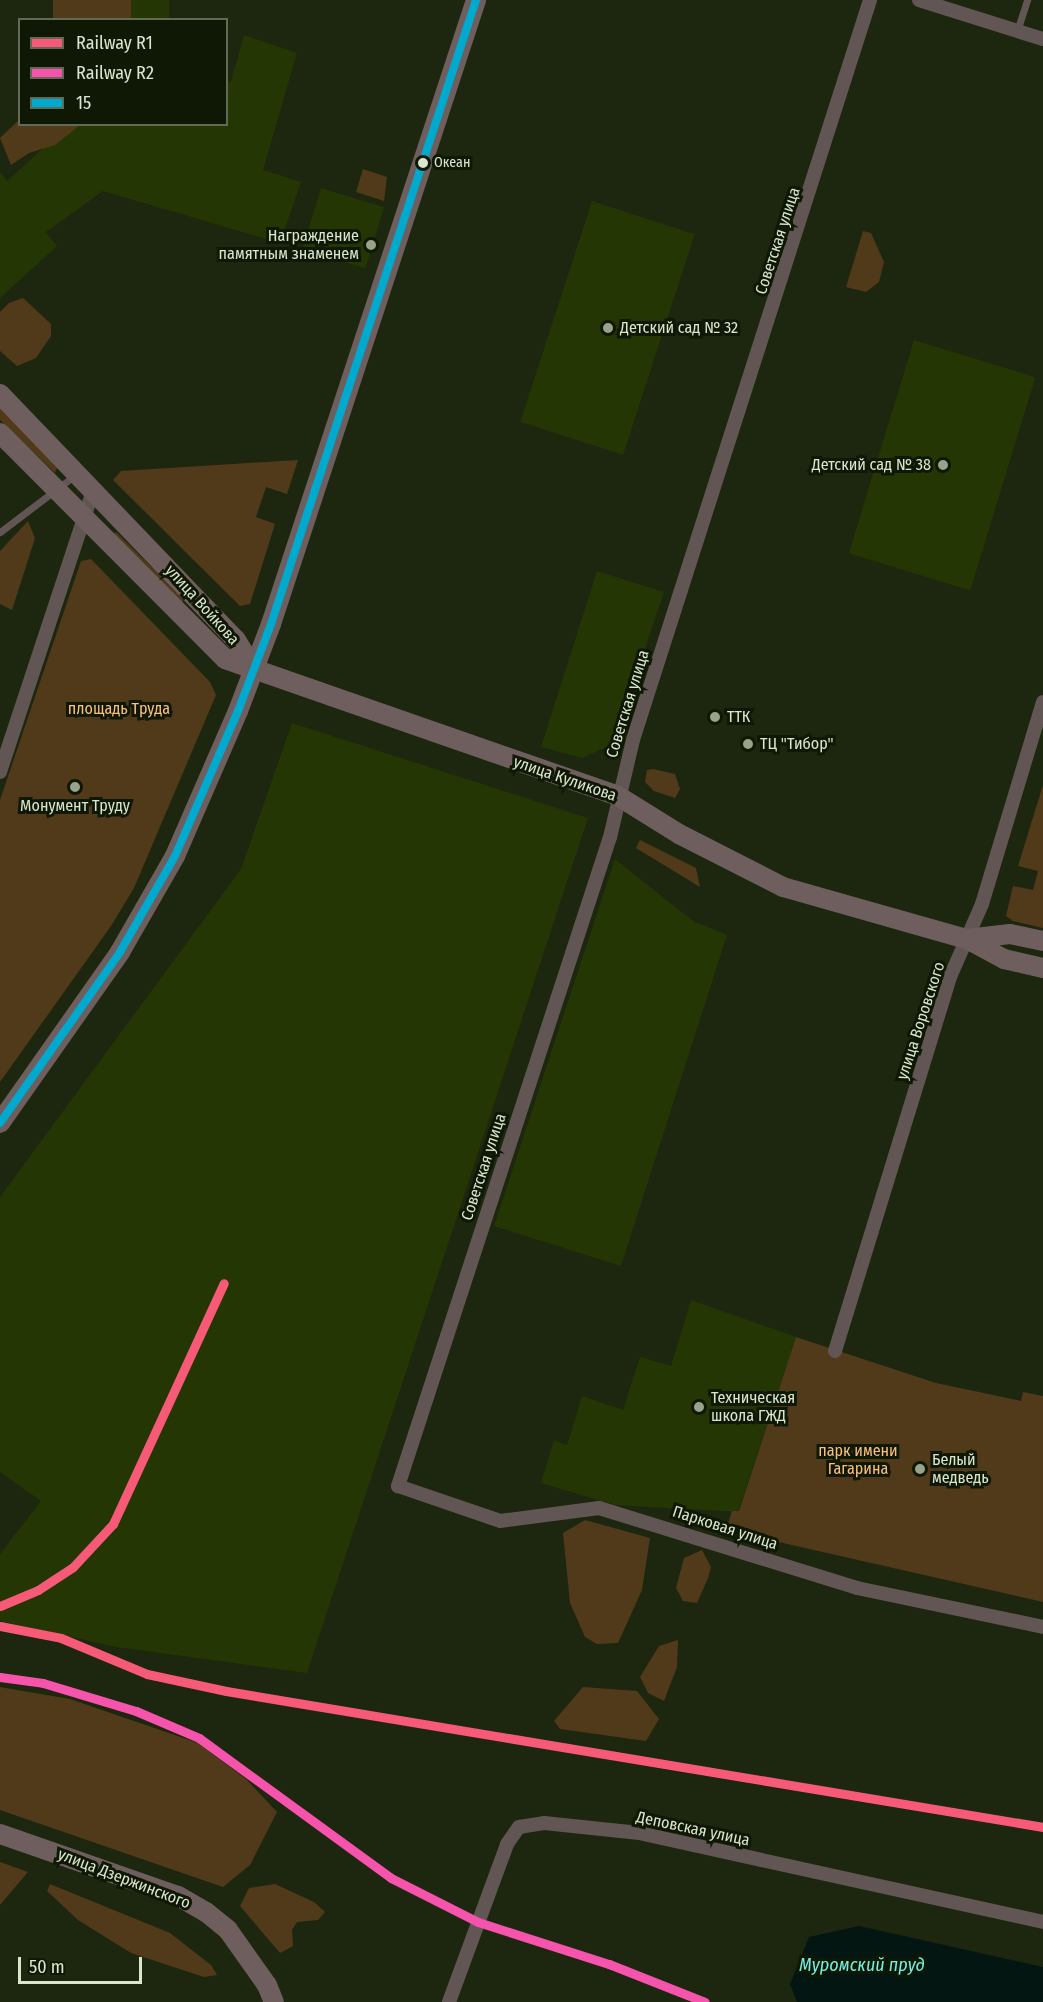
<!DOCTYPE html>
<meta charset="utf-8">
<style>
body{margin:0}
#map{position:relative;width:1043px;height:2002px;overflow:hidden;background:#1d260e;font-family:"Fira Sans Condensed",sans-serif}
div>[style]{position:absolute}
.built>*{inset:0;background:#243603;transform-origin:0 0}
.green>*{inset:0;background:#513a1a;transform-origin:0 0}
.water>*{inset:0;background:#031612}
.lane>*{height:7px;margin:-3.5px;padding:0 3.5px;transform-origin:3.5px;border-radius:3.5px;background:#625655}
.street>*{height:14px;margin:-7px;padding:0 7px;transform-origin:7px;border-radius:7px;background:#625655}
.secondary>*{height:20px;margin:-10px;padding:0 10px;transform-origin:10px;border-radius:10px;background:#6e5f5e}
.bus-1>*{height:8px;margin:-4px;padding:0 4px;transform-origin:4px;border-radius:4px;background:#00a9ce}
.rail-1>*{height:9px;margin:-4.5px;padding:0 4.5px;transform-origin:4.5px;border-radius:4.5px;background:#f75a77}
.rail-2>*{height:9px;margin:-4.5px;padding:0 4.5px;transform-origin:4.5px;border-radius:4.5px;background:#f653ac}
.dots>*{width:16px;height:16px;translate:-50% -50%;box-sizing:border-box;border:3px solid #0f1705;border-radius:50%}
span{translate:-50% -50%;white-space:nowrap;text-align:center;line-height:1.15;-webkit-text-stroke:6px #0f1705;paint-order:stroke}
.bus-label{font-size:14px;color:#dae6cd}
.left{translate:0 -50%;text-align:left}
.poi-label{font-size:16px;color:#dae6cd}
.right{translate:-100% -50%;text-align:right}
.street-label{font-size:16px;color:#dae6cd}
.park-label{font-size:16px;color:#fdc07c}
.water-label{font-size:18px;color:#75efe5;font-style:italic}
.legend{position:absolute;left:18px;top:18px;width:210px;height:108px;box-sizing:border-box;background:#0f1705;border:2px solid #606a55;margin:0;padding:8px 10px;list-style:none;font-size:18px;color:#dae6cd}
.legend li{display:flex;align-items:center;gap:12px;height:30px}
.legend b{width:30px;border:2px solid #606a55}
.scale{position:absolute;left:18px;top:1957px;width:124px;height:27px;box-sizing:border-box;border:3px solid #dae6cd;border-top:0;padding-left:8px;font-size:18px;line-height:21px;white-space:nowrap;color:#dae6cd;-webkit-text-stroke:4px #0f1705;paint-order:stroke}
</style>
<div id="map">
<div class="built">
<div style="left:125px;top:0;width:44px;height:19px"></div>
<div style="clip-path:polygon(244px 35px,297px 53px,263px 170px,301px 182px,280px 243px,103px 191px,46px 232px,57px 246px,0 298px,0 172px,7px 181px,69px 125px,226px 124px,227px 81px,231px 82px)"></div>
<div style="left:321px;top:188px;width:66px;height:64px;rotate:17deg"></div>
<div style="left:592px;top:201px;width:108px;height:232px;rotate:18deg"></div>
<div style="left:914px;top:340px;width:127px;height:223px;rotate:17deg"></div>
<div style="clip-path:polygon(597px 571px,664px 592px,613px 744px,582px 758px,541px 747px)"></div>
<div style="clip-path:polygon(292px 723px,588px 818px,307px 1673px,116px 1647px,0 1621px,0 1554px,41px 1501px,0 1472px,0 1197px,241px 869px)"></div>
<div style="clip-path:polygon(615px 859px,693px 921px,727px 935px,621px 1266px,494px 1226px)"></div>
<div style="clip-path:polygon(691px 1300px,796px 1337px,738px 1512px,615px 1505px,541px 1483px,554px 1440px,567px 1445px,582px 1396px,623px 1410px,640px 1357px,671px 1366px)"></div>
</div>
<div class="green">
<div style="left:53px;top:0;width:78px;height:19px"></div>
<div style="clip-path:polygon(19px 120px,20px 124px,80px 125px,55px 145px,29px 153px,11px 165px,0 138px)"></div>
<div style="clip-path:polygon(363px 169px,387px 177px,384px 201px,356px 192px)"></div>
<div style="clip-path:polygon(863px 231px,871px 233px,884px 262px,879px 282px,866px 292px,846px 287px)"></div>
<div style="clip-path:polygon(23px 298px,51px 324px,51px 336px,36px 358px,17px 366px,0 351px,0 312px,9px 303px)"></div>
<div style="clip-path:polygon(0 407px,58px 466px,55px 473px,0 420px)"></div>
<div style="clip-path:polygon(298px 460px,287px 494px,266px 487px,256px 517px,275px 524px,250px 604px,240px 606px,113px 480px,121px 471px)"></div>
<div style="clip-path:polygon(28px 521px,35px 538px,12px 610px,0 604px,0 551px)"></div>
<div style="clip-path:polygon(116px 532px,184px 599px,181px 606px,113px 535px)"></div>
<div style="clip-path:polygon(91px 559px,210px 682px,216px 695px,134px 888px,111px 926px,0 1082px,0 800px,81px 561px)"></div>
<div style="clip-path:polygon(653px 769px,675px 774px,680px 789px,675px 798px,654px 791px,645px 782px,647px 770px)"></div>
<div style="clip-path:polygon(1043px 785px,1043px 928px,1013px 921px,1006px 916px,1013px 886px,1033px 890px,1038px 871px,1018px 866px)"></div>
<div style="clip-path:polygon(640px 840px,696px 868px,700px 887px,636px 848px)"></div>
<div style="clip-path:polygon(796px 1337px,936px 1383px,1021px 1401px,1023px 1392px,1043px 1396px,1043px 1602px,726px 1530px,732px 1511px,739px 1511px)"></div>
<div style="clip-path:polygon(585px 1520px,650px 1538px,642px 1590px,618px 1643px,597px 1644px,585px 1637px,570px 1603px,563px 1533px)"></div>
<div style="clip-path:polygon(702px 1550px,711px 1567px,708px 1578px,697px 1603px,683px 1601px,676px 1588px,684px 1558px)"></div>
<div style="clip-path:polygon(678px 1640px,677px 1667px,664px 1701px,648px 1693px,640px 1677px,659px 1646px)"></div>
<div style="clip-path:polygon(0 1687px,70px 1699px,198px 1743px,246px 1779px,277px 1812px,250px 1865px,223px 1887px,0 1810px)"></div>
<div style="clip-path:polygon(583px 1687px,637px 1691px,659px 1719px,646px 1741px,560px 1729px,554px 1721px)"></div>
<div style="clip-path:polygon(0 1862px,28px 1872px,0 1905px)"></div>
<div style="clip-path:polygon(50px 1884px,170px 1933px,211px 1965px,217px 1975px,204px 1977px,131px 1953px,78px 1920px,47px 1891px)"></div>
<div style="clip-path:polygon(275px 1884px,314px 1902px,325px 1912px,318px 1920px,297px 1922px,292px 1930px,293px 1946px,280px 1953px,240px 1906px,249px 1888px)"></div>
</div>
<div class="water">
<div style="clip-path:polygon(859px 1926px,1043px 1967px,1043px 2002px,797px 2002px,790px 1984px,809px 1937px)"></div>
</div>
<div class="lane">
<div style="left:1017px;top:31px;width:33px;rotate:-72deg"></div>
<div style="left:0;top:532px;width:94px;rotate:-37.2deg"></div>
</div>
<div class="street">
<div style="left:870px;top:0;width:777px;rotate:107.76deg"></div>
<div style="left:633px;top:740px;width:100px;rotate:103.3deg"></div>
<div style="left:610px;top:837px;width:683px;rotate:108.09deg"></div>
<div style="left:398px;top:1486px;width:108px;rotate:18.9deg"></div>
<div style="left:500px;top:1521px;width:100px;rotate:-7.5deg"></div>
<div style="left:599px;top:1508px;width:270px;rotate:17.2deg"></div>
<div style="left:857px;top:1588px;width:190px;rotate:11.8deg"></div>
<div style="left:919px;top:0;width:130px;rotate:17.5deg"></div>
<div style="left:0;top:772px;width:296px;rotate:-71.7deg"></div>
<div style="left:835px;top:1351px;width:391px;rotate:-72.9deg"></div>
<div style="left:950px;top:977px;width:80px;rotate:-66.3deg"></div>
<div style="left:982px;top:904px;width:211px;rotate:-73.2deg"></div>
<div style="left:449px;top:2002px;width:168px;rotate:-69.8deg"></div>
<div style="left:507px;top:1844px;width:21px;rotate:-55deg"></div>
<div style="left:519px;top:1827px;width:25px;rotate:-9deg"></div>
<div style="left:544px;top:1823px;width:96px;rotate:6deg"></div>
<div style="left:639px;top:1833px;width:414px;rotate:12.4deg"></div>
</div>
<div class="secondary">
<div style="left:0;top:394px;width:341px;rotate:46.2deg"></div>
<div style="left:236px;top:640px;width:36px;rotate:58deg"></div>
<div style="left:0;top:433px;width:319px;rotate:45.1deg"></div>
<div style="left:225px;top:659px;width:416px;rotate:19.2deg"></div>
<div style="left:618px;top:796px;width:72px;rotate:31.9deg"></div>
<div style="left:679px;top:834px;width:117px;rotate:27deg"></div>
<div style="left:783px;top:887px;width:191px;rotate:15.8deg"></div>
<div style="left:967px;top:939px;width:42px;rotate:28.4deg"></div>
<div style="left:1004px;top:959px;width:40px;rotate:13deg"></div>
<div style="left:967px;top:939px;width:43px;rotate:-6.6deg"></div>
<div style="left:1010px;top:934px;width:34px;rotate:12deg"></div>
<div style="left:0;top:1123px;width:209px;rotate:-54.9deg"></div>
<div style="left:120px;top:952px;width:111px;rotate:-60.2deg"></div>
<div style="left:175px;top:856px;width:158px;rotate:-66.5deg"></div>
<div style="left:238px;top:711px;width:93px;rotate:-69.2deg"></div>
<div style="left:271px;top:624px;width:657px;rotate:-71.81deg"></div>
<div style="left:0;top:1834px;width:188px;rotate:19.2deg"></div>
<div style="left:178px;top:1896px;width:32px;rotate:30deg"></div>
<div style="left:206px;top:1912px;width:28px;rotate:39deg"></div>
<div style="left:228px;top:1930px;width:67px;rotate:54.7deg"></div>
<div style="left:267px;top:1985px;width:18px;rotate:68deg"></div>
</div>
<div class="bus-1">
<div style="left:0;top:1123px;width:209px;rotate:-54.9deg"></div>
<div style="left:120px;top:952px;width:111px;rotate:-60.2deg"></div>
<div style="left:175px;top:856px;width:158px;rotate:-66.5deg"></div>
<div style="left:238px;top:711px;width:93px;rotate:-69.2deg"></div>
<div style="left:271px;top:624px;width:657px;rotate:-71.81deg"></div>
</div>
<div class="rail-1">
<div style="left:0;top:1606px;width:41px;rotate:-22.8deg"></div>
<div style="left:38px;top:1590px;width:42px;rotate:-33.3deg"></div>
<div style="left:73px;top:1567px;width:59px;rotate:-47.1deg"></div>
<div style="left:113px;top:1524px;width:265px;rotate:-65.3deg"></div>
<div style="left:0;top:1626px;width:62px;rotate:11.1deg"></div>
<div style="left:61px;top:1638px;width:93px;rotate:22.7deg"></div>
<div style="left:147px;top:1674px;width:81px;rotate:12.1deg"></div>
<div style="left:226px;top:1691px;width:828px;rotate:9.45deg"></div>
</div>
<div class="rail-2">
<div style="left:0;top:1677px;width:43px;rotate:7.9deg"></div>
<div style="left:43px;top:1683px;width:97px;rotate:16.8deg"></div>
<div style="left:136px;top:1711px;width:69px;rotate:23.2deg"></div>
<div style="left:199px;top:1738px;width:238px;rotate:36.1deg"></div>
<div style="left:391px;top:1878px;width:97px;rotate:26.8deg"></div>
<div style="left:478px;top:1922px;width:138px;rotate:17.8deg"></div>
<div style="left:609px;top:1964px;width:103px;rotate:21.6deg"></div>
</div>
<div class="dots">
<div style="left:423px;top:163px;background:#dae6cd"></div>
<div style="left:371px;top:245px;background:#98a38a"></div>
<div style="left:608px;top:328px;background:#98a38a"></div>
<div style="left:943px;top:465px;background:#98a38a"></div>
<div style="left:715px;top:717px;background:#98a38a"></div>
<div style="left:748px;top:744px;background:#98a38a"></div>
<div style="left:75px;top:787px;background:#98a38a"></div>
<div style="left:699px;top:1407px;background:#98a38a"></div>
<div style="left:920px;top:1469px;background:#98a38a"></div>
</div>
<div class="bus-label">
<span class="left" style="left:434px;top:163px">Океан</span>
</div>
<div class="poi-label">
<span class="right" style="left:359px;top:245px">Награждение<br>памятным знаменем</span>
<span class="left" style="left:620px;top:328px">Детский сад № 32</span>
<span class="right" style="left:931px;top:465px">Детский сад № 38</span>
<span class="left" style="left:727px;top:717px">ТТК</span>
<span class="left" style="left:760px;top:744px">ТЦ "Тибор"</span>
<span style="left:75px;top:806px">Монумент Труду</span>
<span class="left" style="left:711px;top:1407px">Техническая<br>школа ГЖД</span>
<span class="left" style="left:932px;top:1469px">Белый<br>медведь</span>
</div>
<div class="street-label">
<span style="left:778px;top:241px;rotate:-72deg">Советская улица</span>
<span style="left:202px;top:605px;rotate:48deg">улица Войкова</span>
<span style="left:628px;top:704px;rotate:-73deg">Советская улица</span>
<span style="left:565px;top:779px;rotate:19deg">улица Куликова</span>
<span style="left:921px;top:1021px;rotate:-72deg">улица Воровского</span>
<span style="left:484px;top:1167px;rotate:-72deg">Советская улица</span>
<span style="left:725px;top:1528px;rotate:18deg">Парковая улица</span>
<span style="left:693px;top:1829px;rotate:12deg">Деповская улица</span>
<span style="left:124px;top:1879px;rotate:21deg">улица Дзержинского</span>
</div>
<div class="park-label">
<span style="left:119px;top:709px">площадь Труда</span>
<span style="left:858px;top:1460px">парк имени<br>Гагарина</span>
</div>
<div class="water-label">
<span style="left:862px;top:1965px">Муромский пруд</span>
</div>
<ul class="legend">
<li><b style="height:8px;background:#f75a77"></b>Railway R1</li>
<li><b style="height:8px;background:#f653ac"></b>Railway R2</li>
<li><b style="height:8px;background:#00a9ce"></b>15</li>
</ul>
<div class="scale">50 m</div>
</div>
